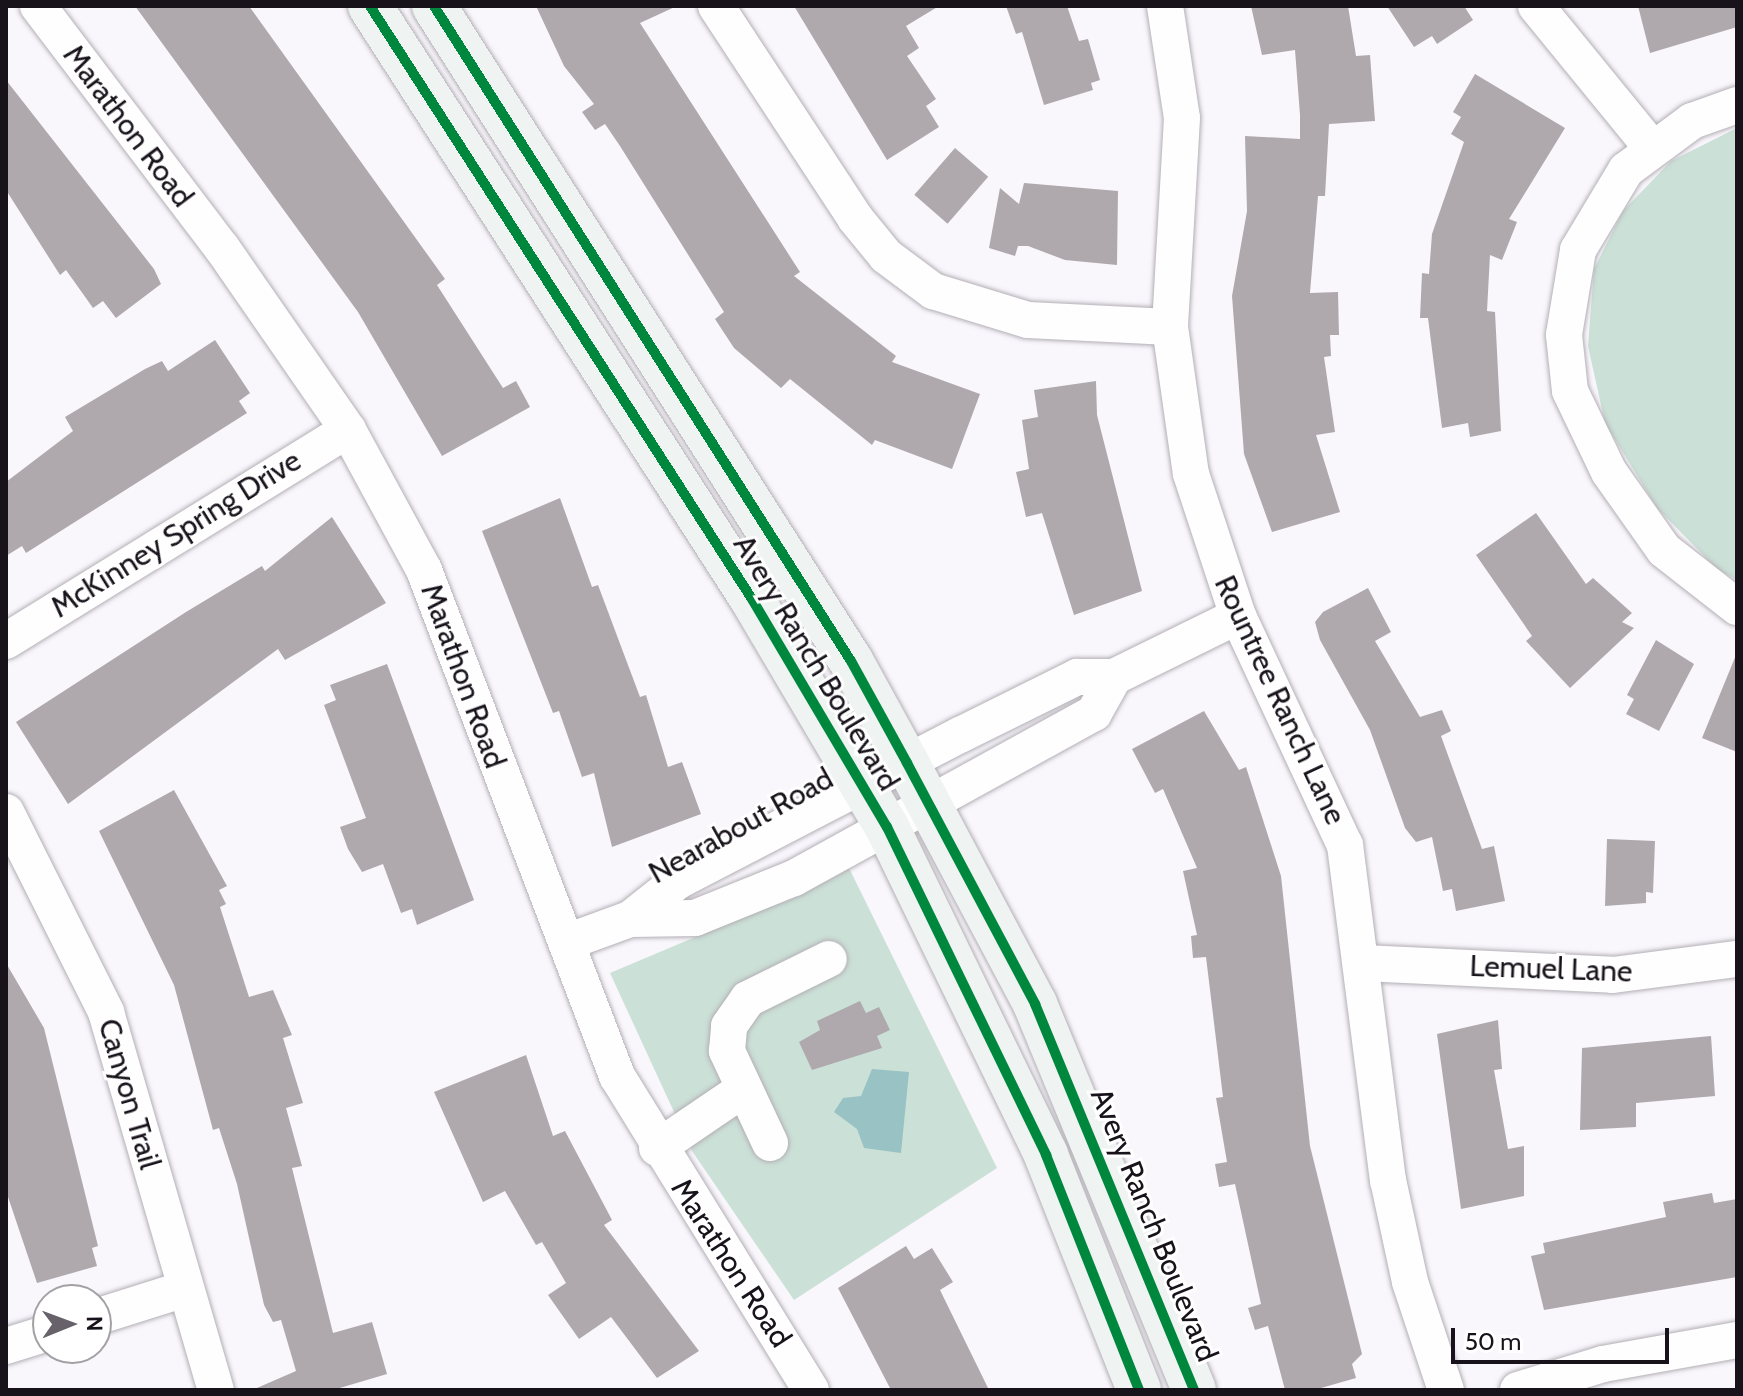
<!DOCTYPE html>
<style>
body{margin:0}
#map{position:relative;width:1743px;height:1396px;overflow:hidden;background:#f9f6fc;font-family:Cabin,sans-serif}
div>[style]{position:absolute}
.green>*{inset:0;background:#cbe0d7}
.water>*{inset:0;background:#99c2c4}
.building>*{inset:0;background:#afa9ae;transform-origin:0 0}
.roads{filter:drop-shadow(0 0 2px #b3afb5) drop-shadow(0 0 2px #b3afb5)}
.minor>*{height:36px;margin:-18px;padding:0 18px;transform-origin:18px;border-radius:18px;background:#fefeff}
.major>*{height:44px;margin:-22px;padding:0 22px;transform-origin:22px;border-radius:22px;background:#eff3f1}
.cycleway>*{height:10px;margin:-5px;padding:0 5px;transform-origin:5px;border-radius:5px;background:#00873e}
span{translate:-50% -50%;white-space:nowrap;text-align:center;line-height:1.15;-webkit-text-stroke:6px #fff;paint-order:stroke}
.street-label{font-size:30px;color:#18131b}
.frame{position:absolute;inset:0;border:8px solid #18131b;pointer-events:none}
.north{position:absolute;left:32px;top:1284px;width:80px;height:80px;box-sizing:border-box;background:#fff;border:2px solid #a3a1a4;border-radius:50%;rotate:89deg;font-size:22px;font-weight:700;line-height:32px;text-align:center;color:#18131b}
.north::after{content:'';display:block;margin:auto;width:28px;height:36px;background:#67626a;clip-path:polygon(50% 0,100% 100%,50% 72%,0 100%)}
.scale{position:absolute;left:1451px;top:1328px;width:218px;height:36px;box-sizing:border-box;border:4px solid #18131b;border-top:0;padding-left:10px;font-size:24px;line-height:28px;white-space:nowrap;color:#18131b;-webkit-text-stroke:6px #fff;paint-order:stroke}
</style>
<div id="map">
<div class="green">
<div style="clip-path:polygon(1737px 128px,1737px 580px,1717px 569px,1657px 508px,1605px 423px,1588px 346px,1594px 269px,1623px 211px,1671px 161px)"></div>
<div style="clip-path:polygon(847px 864px,997px 1168px,794px 1300px,692px 1151px,610px 973px,769px 906px)"></div>
</div>
<div class="water">
<div style="clip-path:polygon(872px 1069px,909px 1072px,901px 1153px,864px 1148px,857px 1129px,834px 1112px,843px 1098px,861px 1096px)"></div>
</div>
<div class="building">
<div style="clip-path:polygon(135px 6px,249px 6px,445px 279px,437px 285px,503px 388px,516px 381px,530px 407px,442px 456px,358px 312px)"></div>
<div style="clip-path:polygon(536px 6px,677px 6px,640px 23px,800px 272px,794px 276px,896px 356px,892px 362px,980px 394px,952px 469px,875px 440px,872px 445px,790px 379px,781px 388px,734px 348px,715px 319px,724px 312px,620px 146px,605px 124px,595px 130px,582px 112px,594px 104px,564px 66px)"></div>
<div style="clip-path:polygon(794px 6px,939px 6px,906px 26px,919px 48px,907px 56px,936px 99px,926px 106px,939px 127px,887px 160px)"></div>
<div style="clip-path:polygon(1006px 6px,1067px 6px,1079px 41px,1088px 39px,1100px 80px,1091px 83px,1093px 90px,1044px 105px,1022px 32px,1016px 34px)"></div>
<div style="clip-path:polygon(1251px 6px,1348px 6px,1356px 56px,1370px 55px,1375px 121px,1329px 124px,1325px 196px,1318px 196px,1310px 293px,1338px 292px,1339px 335px,1330px 335px,1331px 356px,1324px 357px,1335px 432px,1316px 435px,1340px 512px,1272px 532px,1244px 454px,1232px 296px,1247px 211px,1245px 136px,1300px 139px,1300px 115px,1295px 50px,1262px 55px)"></div>
<div style="clip-path:polygon(1387px 6px,1464px 6px,1473px 20px,1437px 44px,1432px 36px,1414px 47px)"></div>
<div style="clip-path:polygon(1638px 6px,1737px 6px,1737px 27px,1650px 53px)"></div>
<div style="clip-path:polygon(1475px 74px,1565px 128px,1509px 219px,1517px 222px,1502px 260px,1490px 255px,1487px 311px,1495px 312px,1501px 431px,1470px 437px,1468px 423px,1442px 428px,1428px 318px,1420px 318px,1422px 273px,1429px 274px,1432px 234px,1464px 142px,1451px 134px,1461px 117px,1453px 112px)"></div>
<div style="clip-path:polygon(6px 80px,154px 269px,161px 284px,116px 318px,103px 301px,93px 308px,66px 270px,60px 275px,6px 190px)"></div>
<div style="left:955px;top:148px;width:44px;height:62px;rotate:41deg"></div>
<div style="clip-path:polygon(1024px 183px,1118px 191px,1117px 265px,1065px 260px,1028px 246px,1018px 246px,1015px 256px,989px 248px,1000px 188px,1019px 204px)"></div>
<div style="clip-path:polygon(215px 340px,250px 393px,239px 401px,247px 413px,26px 553px,22px 546px,6px 556px,6px 482px,73px 431px,65px 417px,145px 369px,162px 361px,168px 371px)"></div>
<div style="clip-path:polygon(1096px 381px,1097px 415px,1142px 591px,1074px 615px,1042px 513px,1026px 517px,1016px 472px,1029px 469px,1022px 420px,1038px 417px,1034px 390px)"></div>
<div style="clip-path:polygon(560px 498px,592px 587px,598px 585px,640px 697px,646px 695px,668px 767px,682px 762px,701px 814px,612px 847px,594px 773px,582px 777px,559px 711px,553px 713px,482px 531px)"></div>
<div style="clip-path:polygon(1536px 513px,1586px 584px,1593px 578px,1632px 613px,1622px 622px,1634px 628px,1570px 688px,1526px 641px,1532px 636px,1476px 555px)"></div>
<div style="clip-path:polygon(332px 517px,386px 603px,285px 660px,278px 649px,68px 804px,16px 722px,186px 612px,262px 566px,265px 571px)"></div>
<div style="clip-path:polygon(1368px 588px,1391px 632px,1375px 641px,1420px 717px,1442px 710px,1451px 731px,1441px 736px,1482px 849px,1494px 846px,1505px 901px,1456px 911px,1452px 889px,1443px 891px,1432px 837px,1416px 842px,1405px 828px,1370px 730px,1320px 640px,1315px 622px,1323px 612px)"></div>
<div style="clip-path:polygon(1656px 640px,1694px 664px,1659px 731px,1626px 714px,1634px 699px,1627px 695px)"></div>
<div style="clip-path:polygon(1736px 655px,1737px 655px,1737px 752px,1702px 738px)"></div>
<div style="clip-path:polygon(387px 664px,474px 900px,417px 925px,412px 909px,401px 913px,383px 864px,362px 872px,348px 849px,340px 827px,366px 818px,324px 705px,336px 700px,330px 685px)"></div>
<div style="clip-path:polygon(1204px 711px,1239px 770px,1246px 767px,1281px 876px,1310px 1146px,1362px 1354px,1352px 1364px,1356px 1378px,1314px 1390px,1285px 1390px,1268px 1326px,1255px 1330px,1248px 1308px,1261px 1304px,1235px 1184px,1219px 1187px,1215px 1164px,1227px 1162px,1216px 1098px,1223px 1097px,1206px 957px,1193px 958px,1191px 936px,1197px 935px,1183px 871px,1197px 868px,1163px 789px,1155px 793px,1132px 749px)"></div>
<div style="clip-path:polygon(174px 790px,227px 886px,219px 890px,226px 904px,220px 907px,249px 997px,273px 990px,292px 1035px,283px 1038px,303px 1103px,286px 1108px,302px 1166px,292px 1168px,333px 1333px,372px 1322px,387px 1374px,333px 1390px,252px 1390px,296px 1371px,281px 1320px,273px 1322px,264px 1305px,237px 1184px,219px 1128px,213px 1130px,174px 985px,99px 831px)"></div>
<div style="clip-path:polygon(1607px 839px,1655px 841px,1653px 893px,1646px 892px,1646px 903px,1605px 906px)"></div>
<div style="clip-path:polygon(6px 963px,44px 1028px,98px 1246px,92px 1248px,97px 1266px,37px 1283px,6px 1191px)"></div>
<div style="clip-path:polygon(860px 1001px,866px 1013px,879px 1007px,890px 1030px,877px 1036px,882px 1048px,812px 1070px,799px 1042px,820px 1030px,817px 1021px)"></div>
<div style="clip-path:polygon(1498px 1020px,1502px 1069px,1494px 1070px,1508px 1149px,1524px 1146px,1524px 1196px,1461px 1209px,1437px 1034px)"></div>
<div style="clip-path:polygon(1711px 1036px,1715px 1096px,1636px 1103px,1636px 1127px,1580px 1130px,1582px 1048px)"></div>
<div style="clip-path:polygon(526px 1055px,553px 1136px,565px 1131px,612px 1220px,604px 1225px,699px 1351px,657px 1378px,611px 1317px,579px 1339px,548px 1295px,566px 1283px,542px 1242px,536px 1245px,505px 1191px,483px 1202px,434px 1092px)"></div>
<div style="clip-path:polygon(1712px 1193px,1714px 1203px,1737px 1199px,1737px 1277px,1544px 1310px,1531px 1256px,1545px 1253px,1543px 1243px,1666px 1217px,1663px 1202px)"></div>
<div style="clip-path:polygon(906px 1246px,914px 1259px,932px 1248px,953px 1282px,940px 1290px,989px 1390px,891px 1390px,838px 1288px)"></div>
</div>
<div class="roads">
<div class="minor">
<div style="left:38px;top:6px;width:304px;rotate:52.8deg"></div>
<div style="left:222px;top:248px;width:221px;rotate:55.3deg"></div>
<div style="left:348px;top:430px;width:159px;rotate:61.5deg"></div>
<div style="left:424px;top:570px;width:542px;rotate:69.12deg"></div>
<div style="left:617px;top:1076px;width:369px;rotate:58.3deg"></div>
<div style="left:716px;top:6px;width:254px;rotate:56.7deg"></div>
<div style="left:855px;top:218px;width:49px;rotate:50.8deg"></div>
<div style="left:886px;top:256px;width:59px;rotate:36.7deg"></div>
<div style="left:933px;top:291px;width:99px;rotate:17deg"></div>
<div style="left:1028px;top:320px;width:142px;rotate:2.8deg"></div>
<div style="left:1165px;top:6px;width:113px;rotate:81.4deg"></div>
<div style="left:1182px;top:118px;width:209px;rotate:93.3deg"></div>
<div style="left:1170px;top:327px;width:148px;rotate:81.9deg"></div>
<div style="left:1191px;top:474px;width:150px;rotate:71.7deg"></div>
<div style="left:1238px;top:616px;width:253px;rotate:65deg"></div>
<div style="left:1345px;top:845px;width:338px;rotate:82.7deg"></div>
<div style="left:1388px;top:1180px;width:104px;rotate:77.8deg"></div>
<div style="left:1410px;top:1282px;width:114px;rotate:71.6deg"></div>
<div style="left:1536px;top:6px;width:182px;rotate:50.8deg"></div>
<div style="left:1737px;top:105px;width:48px;rotate:160.4deg"></div>
<div style="left:1692px;top:121px;width:82px;rotate:143.4deg"></div>
<div style="left:1626px;top:170px;width:93px;rotate:121deg"></div>
<div style="left:1578px;top:250px;width:86px;rotate:99.4deg"></div>
<div style="left:1564px;top:335px;width:56px;rotate:83.9deg"></div>
<div style="left:1570px;top:391px;width:90px;rotate:64.3deg"></div>
<div style="left:1609px;top:472px;width:95px;rotate:54.8deg"></div>
<div style="left:1664px;top:550px;width:93px;rotate:38deg"></div>
<div style="left:6px;top:641px;width:402px;rotate:-31.7deg"></div>
<div style="left:6px;top:812px;width:224px;rotate:63.4deg"></div>
<div style="left:106px;top:1012px;width:394px;rotate:73.8deg"></div>
<div style="left:630px;top:919px;width:61px;rotate:-38.4deg"></div>
<div style="left:678px;top:881px;width:318px;rotate:-27.4deg"></div>
<div style="left:960px;top:735px;width:131px;rotate:-26.4deg"></div>
<div style="left:1077px;top:677px;width:37px"></div>
<div style="left:1114px;top:677px;width:138px;rotate:-26.2deg"></div>
<div style="left:567px;top:942px;width:67px;rotate:-20.1deg"></div>
<div style="left:630px;top:919px;width:65px;rotate:-0.9deg"></div>
<div style="left:695px;top:918px;width:107px;rotate:-22deg"></div>
<div style="left:794px;top:878px;width:342px;rotate:-28.8deg"></div>
<div style="left:1094px;top:713px;width:41px;rotate:-60.9deg"></div>
<div style="left:1363px;top:963px;width:250px;rotate:2.7deg"></div>
<div style="left:1613px;top:975px;width:125px;rotate:-7.4deg"></div>
<div style="left:770px;top:1143px;width:102px;rotate:-115.1deg"></div>
<div style="left:727px;top:1051px;width:25px;rotate:-85deg"></div>
<div style="left:729px;top:1026px;width:33px;rotate:-55deg"></div>
<div style="left:748px;top:999px;width:90px;rotate:-26.3deg"></div>
<div style="left:657px;top:1148px;width:102px;rotate:-34.2deg"></div>
<div style="left:96px;top:1317px;width:93px;rotate:-17.5deg"></div>
<div style="left:6px;top:1346px;width:44px;rotate:-17.2deg"></div>
<div style="left:1518px;top:1390px;width:89px;rotate:-17deg"></div>
<div style="left:1603px;top:1364px;width:136px;rotate:-10.2deg"></div>
</div>
<div class="major">
<div style="left:370px;top:6px;width:705px;rotate:57.21deg"></div>
<div style="left:752px;top:599px;width:265px;rotate:59.4deg"></div>
<div style="left:887px;top:827px;width:365px;rotate:64.1deg"></div>
<div style="left:1046px;top:1155px;width:253px;rotate:68.4deg"></div>
<div style="left:434px;top:6px;width:776px;rotate:57.52deg"></div>
<div style="left:851px;top:661px;width:116px;rotate:61.2deg"></div>
<div style="left:907px;top:763px;width:273px;rotate:62deg"></div>
<div style="left:1035px;top:1004px;width:417px;rotate:67.6deg"></div>
</div>
</div>
<div class="cycleway">
<div style="left:370px;top:6px;width:705px;rotate:57.21deg"></div>
<div style="left:752px;top:599px;width:265px;rotate:59.4deg"></div>
<div style="left:887px;top:827px;width:365px;rotate:64.1deg"></div>
<div style="left:1046px;top:1155px;width:253px;rotate:68.4deg"></div>
<div style="left:434px;top:6px;width:776px;rotate:57.52deg"></div>
<div style="left:851px;top:661px;width:116px;rotate:61.2deg"></div>
<div style="left:907px;top:763px;width:273px;rotate:62deg"></div>
<div style="left:1035px;top:1004px;width:417px;rotate:67.6deg"></div>
</div>
<div class="street-label">
<span style="left:128px;top:126px;rotate:53deg">Marathon Road</span>
<span style="left:176px;top:534px;rotate:-32deg">McKinney Spring Drive</span>
<span style="left:816px;top:663px;rotate:59deg">Avery Ranch Boulevard</span>
<span style="left:463px;top:676px;rotate:70deg">Marathon Road</span>
<span style="left:1280px;top:700px;rotate:65deg">Rountree Ranch Lane</span>
<span style="left:741px;top:826px;rotate:-29deg">Nearabout Road</span>
<span style="left:1551px;top:969px;rotate:2deg">Lemuel Lane</span>
<span style="left:129px;top:1094px;rotate:74deg">Canyon Trail</span>
<span style="left:1154px;top:1225px;rotate:68deg">Avery Ranch Boulevard</span>
<span style="left:731px;top:1263px;rotate:57deg">Marathon Road</span>
</div>
<div class="frame"></div>
<div class="north">N</div>
<div class="scale">50 m</div>
</div>
